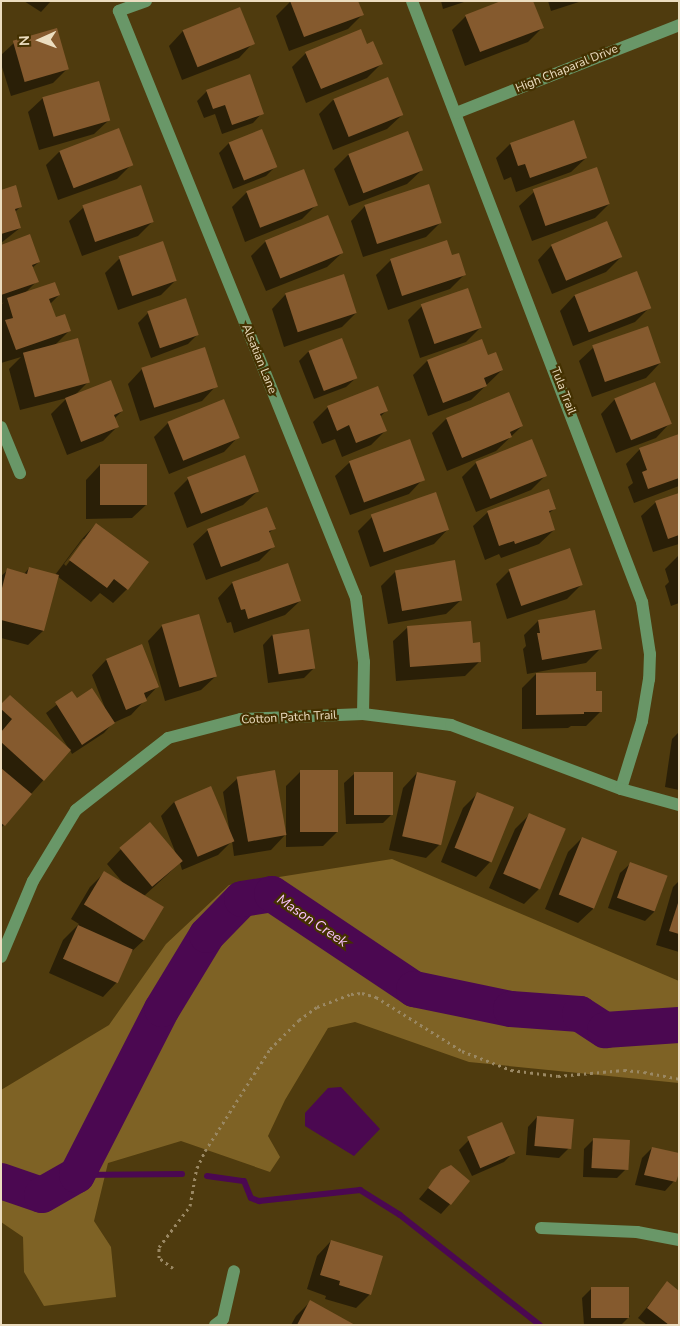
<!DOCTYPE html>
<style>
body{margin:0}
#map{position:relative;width:680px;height:1326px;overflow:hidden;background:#4f3b0e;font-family:"Nunito Sans",sans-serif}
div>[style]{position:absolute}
.green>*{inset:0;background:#7e6225}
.water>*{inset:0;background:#4b0851}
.shadow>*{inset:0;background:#0007}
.stream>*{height:6px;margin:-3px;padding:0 3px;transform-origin:3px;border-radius:3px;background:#4b0851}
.river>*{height:36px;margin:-18px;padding:0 18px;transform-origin:18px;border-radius:18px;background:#4b0851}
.building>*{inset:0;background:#855a2e;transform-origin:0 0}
.path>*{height:3px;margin-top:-1.5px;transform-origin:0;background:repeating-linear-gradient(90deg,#9a8863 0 2.5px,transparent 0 6.5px)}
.minor>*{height:12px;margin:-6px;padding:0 6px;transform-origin:6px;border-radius:6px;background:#699768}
span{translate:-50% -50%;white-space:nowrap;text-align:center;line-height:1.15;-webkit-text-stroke:4.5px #443101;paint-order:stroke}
.street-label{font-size:12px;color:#ecddc0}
.water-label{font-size:14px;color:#fbc5ff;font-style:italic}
.frame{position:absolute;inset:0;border:2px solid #ecddc0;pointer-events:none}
.north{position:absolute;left:15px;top:15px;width:50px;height:50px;-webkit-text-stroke:4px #443101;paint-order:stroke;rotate:268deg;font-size:14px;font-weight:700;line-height:20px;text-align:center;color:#ecddc0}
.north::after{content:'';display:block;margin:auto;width:18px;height:22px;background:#ecddc0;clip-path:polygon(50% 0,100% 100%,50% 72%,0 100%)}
</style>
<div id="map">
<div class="green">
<div style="clip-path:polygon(392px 859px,679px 981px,679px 1083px,469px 1062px,355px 1022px,328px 1028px,285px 1100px,268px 1136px,280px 1157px,270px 1172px,181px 1141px,108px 1163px,94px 1221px,111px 1247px,116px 1297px,44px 1306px,24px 1272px,23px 1237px,1px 1222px,1px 1090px,109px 1025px,166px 944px,229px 885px)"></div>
</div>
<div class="water">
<div style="clip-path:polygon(341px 1087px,380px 1129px,354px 1156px,305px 1126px,305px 1113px,328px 1088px)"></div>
</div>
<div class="shadow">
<div style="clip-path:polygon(24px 1px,51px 1px,41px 12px)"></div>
<div style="clip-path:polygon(291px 1px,362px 15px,348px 29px,289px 51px,276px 16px)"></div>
<div style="clip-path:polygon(441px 1px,467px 1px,443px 9px)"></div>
<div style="clip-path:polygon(548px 1px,582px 1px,551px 11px)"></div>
<div style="clip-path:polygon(466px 16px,542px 28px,528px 42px,465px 66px,452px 30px)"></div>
<div style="clip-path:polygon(183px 31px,253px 43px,239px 58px,182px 80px,169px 46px)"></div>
<div style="clip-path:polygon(14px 43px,68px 68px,53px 83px,11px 96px,1px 64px,1px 55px)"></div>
<div style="clip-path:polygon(366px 45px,381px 64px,367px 78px,306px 103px,292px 67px,306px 53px)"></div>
<div style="clip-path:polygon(207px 91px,262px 113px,253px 123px,222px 134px,215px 114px,204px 118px,197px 101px)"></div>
<div style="clip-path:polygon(43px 98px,109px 120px,94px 134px,39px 150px,28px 112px)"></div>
<div style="clip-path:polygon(333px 100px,402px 115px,387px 129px,333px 150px,319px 114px)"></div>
<div style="clip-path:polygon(229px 143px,275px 167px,266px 176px,233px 189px,219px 153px)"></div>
<div style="clip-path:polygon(510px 144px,586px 158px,571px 172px,516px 192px,511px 177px,504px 180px,496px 158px)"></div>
<div style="clip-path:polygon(60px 151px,131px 165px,117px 179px,58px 200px,46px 165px)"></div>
<div style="clip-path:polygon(349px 154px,422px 170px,407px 184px,349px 206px,334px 169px)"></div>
<div style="clip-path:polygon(303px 171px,316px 205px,302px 219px,245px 242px,232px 207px,246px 193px)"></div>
<div style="clip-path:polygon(1px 191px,21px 206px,15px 212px,20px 228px,1px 243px)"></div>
<div style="clip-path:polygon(534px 192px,609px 204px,595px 218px,532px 241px,519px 206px)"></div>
<div style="clip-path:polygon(365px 206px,441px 222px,426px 237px,363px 257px,351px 221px)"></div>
<div style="clip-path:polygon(84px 207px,152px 222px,138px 236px,82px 256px,69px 221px)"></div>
<div style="clip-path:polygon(266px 241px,342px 253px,327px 267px,266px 291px,251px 256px)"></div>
<div style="clip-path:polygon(162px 243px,176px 280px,161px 295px,118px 310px,105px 273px,119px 259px)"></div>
<div style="clip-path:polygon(552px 245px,621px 257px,606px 272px,552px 294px,538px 260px)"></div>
<div style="clip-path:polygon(1px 246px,39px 262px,32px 268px,37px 281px,25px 293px,59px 295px,50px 304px,55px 319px,70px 330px,54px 346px,88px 382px,74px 396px,122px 411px,114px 419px,117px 427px,103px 441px,67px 455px,51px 414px,67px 398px,20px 410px,9px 369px,21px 357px,1px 363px,1px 305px,4px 302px,1px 304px)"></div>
<div style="clip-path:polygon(451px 257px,465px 274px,450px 289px,388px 310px,376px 275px,391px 260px)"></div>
<div style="clip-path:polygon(636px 273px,650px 307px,635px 322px,573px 346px,560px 311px,574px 296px)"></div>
<div style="clip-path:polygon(286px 294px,356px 313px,342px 327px,284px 347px,272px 309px)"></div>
<div style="clip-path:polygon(422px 306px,480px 328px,466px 342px,420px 358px,408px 320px)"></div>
<div style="clip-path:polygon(148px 313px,198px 334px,188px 344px,151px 358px,138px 323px)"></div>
<div style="clip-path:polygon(481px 340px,487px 357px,502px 370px,471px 400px,428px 416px,413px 375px,427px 361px)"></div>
<div style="clip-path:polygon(594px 347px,660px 363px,646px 378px,592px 397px,579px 361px)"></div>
<div style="clip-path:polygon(309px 351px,356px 378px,346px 387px,314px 399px,299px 361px)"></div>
<div style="clip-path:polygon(142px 369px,216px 386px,202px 401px,140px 421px,128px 384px)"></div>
<div style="clip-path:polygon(615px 399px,670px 423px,656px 438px,616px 453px,601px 414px)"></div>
<div style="clip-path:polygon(223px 401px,238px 437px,224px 452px,169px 474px,154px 437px,168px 423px)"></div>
<div style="clip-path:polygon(328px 407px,386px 411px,380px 417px,385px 431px,371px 445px,342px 457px,335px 439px,322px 444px,313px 422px)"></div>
<div style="clip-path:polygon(446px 419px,522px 426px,496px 451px,447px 471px,432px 433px)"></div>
<div style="clip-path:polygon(679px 435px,679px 486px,634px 503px,628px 487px,633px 483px,626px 464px,640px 449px)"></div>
<div style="clip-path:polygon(531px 441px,545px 476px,531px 490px,476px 512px,462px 477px,476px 463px)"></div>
<div style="clip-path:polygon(350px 462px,423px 479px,409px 494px,350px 515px,335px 476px)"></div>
<div style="clip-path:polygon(100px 465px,147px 504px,132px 518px,86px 519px,86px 480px)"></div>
<div style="clip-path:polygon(188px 479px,258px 491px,243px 505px,187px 528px,174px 493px)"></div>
<div style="clip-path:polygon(679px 494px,679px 544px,653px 552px,641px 516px,656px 502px)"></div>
<div style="clip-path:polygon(554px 509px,548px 514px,554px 530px,539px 544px,501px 558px,499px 554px,485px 560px,473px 526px,488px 512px)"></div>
<div style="clip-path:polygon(372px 517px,448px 529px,434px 544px,370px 567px,358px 531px)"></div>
<div style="clip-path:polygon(evenodd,96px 524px,127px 589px,113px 603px,100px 593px,91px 602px,57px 576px,43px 631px,28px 645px,1px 638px,1px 576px,8px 570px,24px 574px,29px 568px,55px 575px,82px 539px,96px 524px,83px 539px,86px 539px,66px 566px,64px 564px,83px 539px)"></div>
<div style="clip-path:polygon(274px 528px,268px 534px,273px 547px,259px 561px,206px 580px,193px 544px,208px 530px)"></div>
<div style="clip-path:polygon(679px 555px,679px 603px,671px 606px,665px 586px,669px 582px,665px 569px)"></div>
<div style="clip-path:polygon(287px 564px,300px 601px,285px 615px,234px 633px,231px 622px,227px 623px,218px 598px,232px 583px)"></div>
<div style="clip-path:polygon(510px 570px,581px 585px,567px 599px,507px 619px,496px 584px)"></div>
<div style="clip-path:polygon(395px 572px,461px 600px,446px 614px,388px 624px,381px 586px)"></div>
<div style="clip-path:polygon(594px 611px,600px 649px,586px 663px,527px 674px,523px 649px,526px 646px,524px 635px,538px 621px)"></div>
<div style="clip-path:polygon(198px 616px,216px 676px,201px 690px,165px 701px,148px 641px,162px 626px)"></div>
<div style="clip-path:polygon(408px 627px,472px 644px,480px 661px,465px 676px,396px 681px,393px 641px)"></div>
<div style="clip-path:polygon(272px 635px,314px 668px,304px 678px,268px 683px,263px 645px)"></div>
<div style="clip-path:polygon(141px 646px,158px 686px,131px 715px,113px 723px,104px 733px,72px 754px,70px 750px,1px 828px,1px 705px,69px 749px,46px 713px,72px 693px,76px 700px,105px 708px,92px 675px,106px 660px)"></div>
<div style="clip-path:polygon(536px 674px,595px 692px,601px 711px,586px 726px,571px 726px,568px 728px,522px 729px,522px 688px)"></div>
<div style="clip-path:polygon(679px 732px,679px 790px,665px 787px,672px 739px)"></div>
<div style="clip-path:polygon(300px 772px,337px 832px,323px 846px,286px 847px,286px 834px,271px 850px,234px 856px,232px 841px,218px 855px,182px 870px,180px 863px,144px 896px,144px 940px,129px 954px,117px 982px,103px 997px,49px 973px,63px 940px,79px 924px,71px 919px,90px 887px,105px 872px,124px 884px,107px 864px,121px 849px,176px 854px,161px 816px,175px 801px,230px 834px,223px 792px,238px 778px,286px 832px,286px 786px)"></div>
<div style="clip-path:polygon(417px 773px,440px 844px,426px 858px,389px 850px,403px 788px)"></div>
<div style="clip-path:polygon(354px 774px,393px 813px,383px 823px,346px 824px,344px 783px)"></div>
<div style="clip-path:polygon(478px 793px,490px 862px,476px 877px,441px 862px,463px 808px)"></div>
<div style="clip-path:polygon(530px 814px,565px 830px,538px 890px,524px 904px,489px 888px,515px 829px)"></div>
<div style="clip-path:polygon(582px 838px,616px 851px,593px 909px,578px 923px,545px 909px,568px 852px)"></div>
<div style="clip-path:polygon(630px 864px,655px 911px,645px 921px,608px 908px,620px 873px)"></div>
<div style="clip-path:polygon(679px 881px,679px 952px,656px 945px,673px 887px)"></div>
<div style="clip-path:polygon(537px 1117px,569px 1148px,559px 1158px,526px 1155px,528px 1127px)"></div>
<div style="clip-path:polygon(594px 1139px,627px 1168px,617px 1178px,583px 1177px,584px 1149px)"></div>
<div style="clip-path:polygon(469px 1140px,514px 1152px,504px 1162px,472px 1176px,459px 1150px)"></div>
<div style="clip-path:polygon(652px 1148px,674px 1181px,665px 1191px,635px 1185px,642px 1158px)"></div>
<div style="clip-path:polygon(442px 1171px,450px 1204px,441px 1214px,419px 1199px)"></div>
<div style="clip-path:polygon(331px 1241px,370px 1294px,356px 1308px,325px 1299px,326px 1296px,307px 1289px,317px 1256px)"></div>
<div style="clip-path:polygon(667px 1283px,677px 1325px,647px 1325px,638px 1318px)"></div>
<div style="clip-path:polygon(592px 1288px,630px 1316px,621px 1325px,584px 1325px,582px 1298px)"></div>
<div style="clip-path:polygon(310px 1302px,352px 1325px,291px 1325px,296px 1316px)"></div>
</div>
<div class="stream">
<div style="left:77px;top:1175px;width:105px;rotate:-0.5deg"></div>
<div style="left:207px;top:1176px;width:37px;rotate:8deg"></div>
<div style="left:244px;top:1181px;width:18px;rotate:68deg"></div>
<div style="left:251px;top:1198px;width:9px;rotate:21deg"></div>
<div style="left:259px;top:1201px;width:102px;rotate:-6.2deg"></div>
<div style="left:360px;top:1190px;width:47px;rotate:32deg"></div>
<div style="left:400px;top:1215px;width:178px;rotate:38.2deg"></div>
</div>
<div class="river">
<div style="left:1px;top:1181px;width:43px;rotate:18.9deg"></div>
<div style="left:42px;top:1195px;width:40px;rotate:-29.7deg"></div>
<div style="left:77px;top:1175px;width:186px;rotate:-62.9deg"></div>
<div style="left:162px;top:1009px;width:87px;rotate:-58.7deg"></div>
<div style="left:207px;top:935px;width:50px;rotate:-45.8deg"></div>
<div style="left:242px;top:899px;width:30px;rotate:-9deg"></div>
<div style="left:272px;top:894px;width:171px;rotate:33.8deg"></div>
<div style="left:414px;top:989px;width:99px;rotate:11.7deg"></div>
<div style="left:511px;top:1009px;width:69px;rotate:4.1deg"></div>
<div style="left:580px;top:1014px;width:30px;rotate:33deg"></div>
<div style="left:605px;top:1030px;width:74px;rotate:-3.9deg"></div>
</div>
<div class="building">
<div style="clip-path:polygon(290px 1px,358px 1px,364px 15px,304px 37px)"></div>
<div style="clip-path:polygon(501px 1px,533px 1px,544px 28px,480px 52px,465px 15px)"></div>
<div style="left:240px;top:7px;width:40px;height:62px;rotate:68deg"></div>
<div style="left:57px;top:28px;width:43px;height:46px;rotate:74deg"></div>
<div style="clip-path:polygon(361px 29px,367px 44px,373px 41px,383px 64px,321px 89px,305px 52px)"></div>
<div style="clip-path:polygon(250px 74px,264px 114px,232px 125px,225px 105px,213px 109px,206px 90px)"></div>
<div style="left:388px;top:77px;width:41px;height:59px;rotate:68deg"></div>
<div style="left:99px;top:81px;width:41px;height:59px;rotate:74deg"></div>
<div style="clip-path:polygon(574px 120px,587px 158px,530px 178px,525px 164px,518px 166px,510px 143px)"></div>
<div style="left:119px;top:128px;width:40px;height:64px;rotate:69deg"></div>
<div style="left:262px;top:129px;width:41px;height:36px;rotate:68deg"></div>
<div style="left:408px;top:131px;width:42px;height:64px;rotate:69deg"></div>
<div style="left:597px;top:167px;width:39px;height:68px;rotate:71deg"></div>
<div style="left:304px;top:169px;width:39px;height:62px;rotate:69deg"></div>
<div style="left:429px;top:184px;width:41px;height:68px;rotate:72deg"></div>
<div style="clip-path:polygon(16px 185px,22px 207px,15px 209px,21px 228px,1px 234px,1px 190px)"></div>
<div style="left:141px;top:185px;width:39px;height:62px;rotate:71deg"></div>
<div style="left:328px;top:215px;width:41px;height:68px;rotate:68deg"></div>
<div style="left:607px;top:221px;width:39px;height:61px;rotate:67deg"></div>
<div style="clip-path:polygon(30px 234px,40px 262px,32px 265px,39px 282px,1px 295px,1px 245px)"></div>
<div style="clip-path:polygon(447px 240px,452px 255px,459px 253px,466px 275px,402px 296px,390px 259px)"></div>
<div style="left:163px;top:241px;width:42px;height:47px;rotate:71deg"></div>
<div style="left:637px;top:271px;width:40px;height:67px;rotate:69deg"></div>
<div style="left:344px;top:274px;width:41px;height:62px;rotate:72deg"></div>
<div style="clip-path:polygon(55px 282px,60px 295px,49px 299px,56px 317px,65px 314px,71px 331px,16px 350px,5px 320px,13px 318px,7px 298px)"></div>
<div style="left:468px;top:288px;width:42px;height:50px;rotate:71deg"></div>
<div style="left:186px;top:298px;width:39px;height:41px;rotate:71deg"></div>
<div style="left:648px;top:326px;width:39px;height:59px;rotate:71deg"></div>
<div style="left:78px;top:338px;width:46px;height:57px;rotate:75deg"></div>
<div style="left:342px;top:338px;width:43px;height:36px;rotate:69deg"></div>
<div style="clip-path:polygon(482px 339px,488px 355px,496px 352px,503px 370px,484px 378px,487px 386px,443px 403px,427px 360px)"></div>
<div style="left:205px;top:347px;width:42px;height:67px;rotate:72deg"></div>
<div style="clip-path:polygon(111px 380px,123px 411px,114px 415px,119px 427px,81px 442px,65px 398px)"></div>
<div style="left:655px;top:382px;width:45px;height:44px;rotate:68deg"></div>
<div style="clip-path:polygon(378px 386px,388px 411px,380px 414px,387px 431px,356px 443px,349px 425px,337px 431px,327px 406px)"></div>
<div style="clip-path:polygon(509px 392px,523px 426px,510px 432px,512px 437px,462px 458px,446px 418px)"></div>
<div style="left:224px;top:399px;width:42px;height:61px;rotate:68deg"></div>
<div style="clip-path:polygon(679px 434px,679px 478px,648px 489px,642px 472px,647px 470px,639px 448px)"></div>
<div style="left:410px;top:439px;width:44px;height:65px;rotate:70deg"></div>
<div style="left:532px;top:439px;width:40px;height:61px;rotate:68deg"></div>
<div style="left:245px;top:455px;width:39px;height:62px;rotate:69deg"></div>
<div style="left:100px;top:464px;width:47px;height:41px"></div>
<div style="clip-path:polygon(549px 489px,556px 509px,549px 511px,555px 530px,515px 544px,514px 541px,499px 546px,487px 511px)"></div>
<div style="left:436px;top:492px;width:40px;height:69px;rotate:71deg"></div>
<div style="clip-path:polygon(679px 493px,679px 535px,668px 539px,655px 501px)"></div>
<div style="clip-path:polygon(267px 507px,276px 529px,269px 531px,275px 547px,221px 567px,207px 529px)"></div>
<div style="clip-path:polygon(96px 523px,149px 562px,128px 590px,114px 579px,107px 588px,69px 560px)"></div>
<div style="left:570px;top:548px;width:39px;height:65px;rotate:71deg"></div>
<div style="left:455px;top:560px;width:41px;height:61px;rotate:80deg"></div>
<div style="clip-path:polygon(288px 563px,301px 601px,248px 619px,245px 609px,241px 610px,232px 582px)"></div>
<div style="clip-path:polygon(29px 567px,59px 575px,44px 631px,1px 620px,1px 592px,7px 568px,27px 574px)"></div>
<div style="clip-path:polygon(595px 610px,602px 649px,542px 660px,537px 633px,540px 633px,538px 620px)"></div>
<div style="left:199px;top:614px;width:65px;height:39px;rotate:74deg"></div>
<div style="clip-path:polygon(471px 621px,473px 643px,480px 642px,481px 662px,410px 667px,407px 626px)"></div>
<div style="left:309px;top:629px;width:40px;height:37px;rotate:81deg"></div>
<div style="clip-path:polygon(142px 644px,159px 687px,144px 693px,147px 701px,126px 710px,106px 659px)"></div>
<div style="clip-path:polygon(596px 672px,596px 691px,602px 691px,602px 712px,584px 712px,584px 714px,536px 715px,536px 673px)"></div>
<div style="clip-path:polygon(92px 688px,115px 723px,82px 745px,55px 702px,72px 691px,77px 698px)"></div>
<div style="clip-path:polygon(10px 695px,71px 750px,44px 781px,1px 742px,1px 732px,12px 719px,1px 709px,1px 704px)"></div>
<div style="clip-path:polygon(1px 768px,32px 794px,5px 826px,1px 823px)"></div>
<div style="left:275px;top:770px;width:66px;height:39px;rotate:80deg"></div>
<div style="left:338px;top:770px;width:62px;height:38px;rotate:90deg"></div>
<div style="left:354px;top:772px;width:39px;height:43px"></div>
<div style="left:417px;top:772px;width:40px;height:66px;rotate:13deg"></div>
<div style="left:211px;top:786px;width:60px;height:40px;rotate:67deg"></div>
<div style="left:477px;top:792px;width:40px;height:60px;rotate:22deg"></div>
<div style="left:529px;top:813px;width:40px;height:66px;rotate:23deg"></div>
<div style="left:150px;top:822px;width:51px;height:40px;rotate:50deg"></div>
<div style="left:582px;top:837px;width:38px;height:62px;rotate:22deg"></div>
<div style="left:630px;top:862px;width:40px;height:38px;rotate:20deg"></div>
<div style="left:104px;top:871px;width:70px;height:39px;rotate:31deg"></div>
<div style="clip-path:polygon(679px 900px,679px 934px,669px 931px)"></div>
<div style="left:78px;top:925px;width:60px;height:37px;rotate:24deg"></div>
<div style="left:537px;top:1116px;width:37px;height:30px;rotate:5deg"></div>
<div style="left:502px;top:1122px;width:34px;height:38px;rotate:67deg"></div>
<div style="left:593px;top:1138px;width:37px;height:30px;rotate:3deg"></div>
<div style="clip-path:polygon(652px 1147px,679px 1153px,679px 1173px,676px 1182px,644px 1175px)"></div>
<div style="clip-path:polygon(451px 1165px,470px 1181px,451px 1205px,428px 1188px,441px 1170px)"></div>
<div style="clip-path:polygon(331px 1240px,383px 1256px,371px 1295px,339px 1285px,340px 1281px,320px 1275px)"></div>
<div style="clip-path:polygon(667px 1281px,679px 1291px,679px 1325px,669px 1325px,647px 1308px)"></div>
<div style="left:591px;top:1287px;width:38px;height:31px"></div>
<div style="clip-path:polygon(310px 1300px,355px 1325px,297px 1325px)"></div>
</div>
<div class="path">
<div style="left:173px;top:1268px;width:17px;rotate:-144deg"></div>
<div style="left:159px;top:1258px;width:11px;rotate:-90deg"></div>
<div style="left:159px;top:1247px;width:51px;rotate:-52.9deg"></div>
<div style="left:190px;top:1206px;width:39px;rotate:-80deg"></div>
<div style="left:197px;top:1168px;width:19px;rotate:-65deg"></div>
<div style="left:205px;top:1151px;width:121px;rotate:-57.5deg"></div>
<div style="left:270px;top:1049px;width:41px;rotate:-45deg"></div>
<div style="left:299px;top:1020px;width:22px;rotate:-36deg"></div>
<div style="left:317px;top:1007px;width:36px;rotate:-21deg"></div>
<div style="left:351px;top:994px;width:11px;rotate:-5deg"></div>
<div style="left:362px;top:993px;width:15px;rotate:16deg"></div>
<div style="left:376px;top:997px;width:102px;rotate:32.1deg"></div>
<div style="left:462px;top:1051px;width:53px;rotate:21.2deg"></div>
<div style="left:511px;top:1070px;width:47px;rotate:7.3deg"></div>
<div style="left:558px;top:1076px;width:66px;rotate:-5.2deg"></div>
<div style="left:624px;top:1070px;width:20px;rotate:6deg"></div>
<div style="left:644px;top:1072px;width:36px;rotate:11deg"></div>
</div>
<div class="minor">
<div style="left:146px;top:1px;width:29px;rotate:160deg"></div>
<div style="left:119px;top:11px;width:633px;rotate:68.01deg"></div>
<div style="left:356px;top:598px;width:64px;rotate:82.9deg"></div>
<div style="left:364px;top:662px;width:52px;rotate:91.1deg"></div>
<div style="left:412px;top:1px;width:644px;rotate:69.06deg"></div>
<div style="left:642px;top:602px;width:53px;rotate:81.3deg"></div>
<div style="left:650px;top:654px;width:25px;rotate:92deg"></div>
<div style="left:649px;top:679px;width:43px;rotate:99.5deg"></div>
<div style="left:642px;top:721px;width:71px;rotate:107.2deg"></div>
<div style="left:456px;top:113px;width:240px;rotate:-21.5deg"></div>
<div style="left:1px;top:427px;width:50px;rotate:67.6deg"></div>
<div style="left:1px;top:957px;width:82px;rotate:-67.2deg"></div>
<div style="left:33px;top:881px;width:83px;rotate:-58.8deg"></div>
<div style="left:76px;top:810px;width:117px;rotate:-38deg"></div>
<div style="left:168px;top:738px;width:75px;rotate:-14.6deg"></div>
<div style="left:241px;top:719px;width:122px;rotate:-2.3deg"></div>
<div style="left:363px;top:714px;width:89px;rotate:7.1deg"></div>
<div style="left:451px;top:725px;width:182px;rotate:20.6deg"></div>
<div style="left:621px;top:789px;width:60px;rotate:15.4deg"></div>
<div style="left:541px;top:1228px;width:96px;rotate:2.4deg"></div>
<div style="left:637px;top:1232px;width:43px;rotate:10.8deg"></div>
<div style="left:215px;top:1325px;width:10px;rotate:-37deg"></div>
<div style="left:223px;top:1319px;width:49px;rotate:-77.1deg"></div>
</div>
<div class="street-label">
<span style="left:567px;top:69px;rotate:-22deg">High Chaparal Drive</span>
<span style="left:259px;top:359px;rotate:68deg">Alsatian Lane</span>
<span style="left:563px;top:391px;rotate:69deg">Tula Trail</span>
<span style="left:289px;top:718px;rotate:-3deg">Cotton Patch Trail</span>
</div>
<div class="water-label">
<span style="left:312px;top:921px;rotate:34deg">Mason Creek</span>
</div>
<div class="frame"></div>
<div class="north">N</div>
</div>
